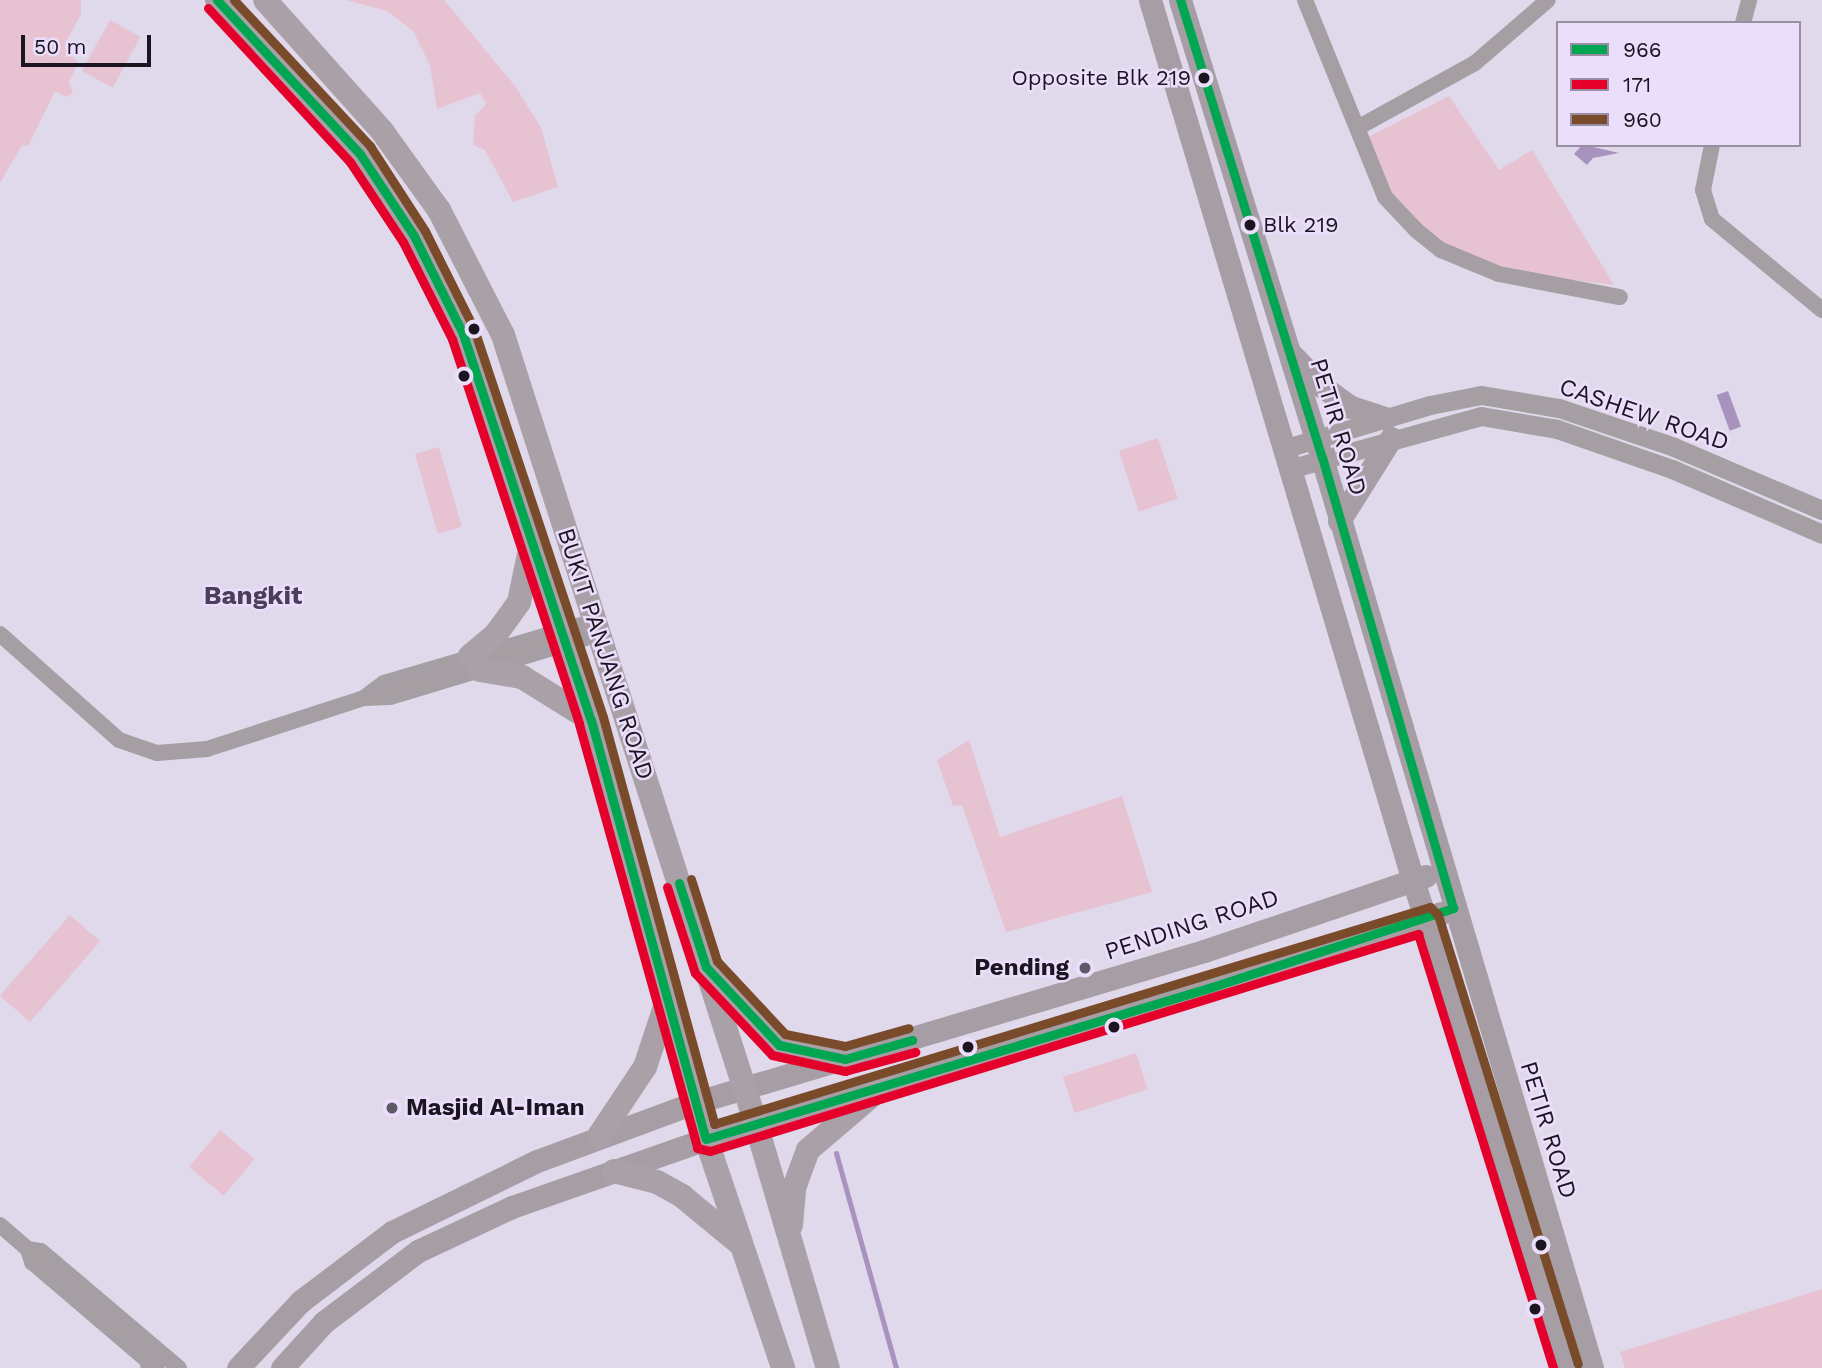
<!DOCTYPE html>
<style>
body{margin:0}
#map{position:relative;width:1822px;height:1368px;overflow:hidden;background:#e0d8eb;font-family:"Work Sans",sans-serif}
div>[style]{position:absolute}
.green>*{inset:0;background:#e7c3d2;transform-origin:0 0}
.water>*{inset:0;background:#a793be;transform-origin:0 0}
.stream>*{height:5px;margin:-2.5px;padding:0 2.5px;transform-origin:2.5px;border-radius:2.5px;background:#a793be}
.minor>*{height:16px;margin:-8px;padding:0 8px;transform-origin:8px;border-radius:8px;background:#a59ea2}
.tertiary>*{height:19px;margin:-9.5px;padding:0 9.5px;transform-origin:9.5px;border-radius:9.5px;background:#a59ea2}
.secondary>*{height:23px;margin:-11.5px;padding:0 11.5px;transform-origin:11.5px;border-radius:11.5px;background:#a69ea4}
.primary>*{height:24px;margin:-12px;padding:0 12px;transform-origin:12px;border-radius:12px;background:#a9a1a7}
.bus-1>*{height:9px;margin:-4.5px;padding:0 4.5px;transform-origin:4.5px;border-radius:4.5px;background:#00a651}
.bus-2>*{height:9px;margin:-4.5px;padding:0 4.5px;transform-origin:4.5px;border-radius:4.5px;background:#e4002b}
.bus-3>*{height:9px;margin:-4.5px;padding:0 4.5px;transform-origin:4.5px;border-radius:4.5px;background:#7a4b2a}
.dots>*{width:19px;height:19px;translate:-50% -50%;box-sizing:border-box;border:4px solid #ebdefb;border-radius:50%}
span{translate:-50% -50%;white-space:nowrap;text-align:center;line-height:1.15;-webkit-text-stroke:5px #ebdefb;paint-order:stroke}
.bus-label{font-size:22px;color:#1b1521}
.right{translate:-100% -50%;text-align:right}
.left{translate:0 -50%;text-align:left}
.street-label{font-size:24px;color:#1b1521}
.poi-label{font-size:24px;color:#1b1521;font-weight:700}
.neighbourhood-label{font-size:26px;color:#4b3e5a;font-weight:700}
.legend{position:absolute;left:1556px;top:21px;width:245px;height:126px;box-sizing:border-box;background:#ebdefb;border:2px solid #988ea4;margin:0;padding:9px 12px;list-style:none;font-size:21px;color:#1b1521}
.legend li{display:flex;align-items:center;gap:14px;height:35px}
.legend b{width:35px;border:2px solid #988ea4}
.scale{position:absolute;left:21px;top:35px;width:130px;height:32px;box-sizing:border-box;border:4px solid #1b1521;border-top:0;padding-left:9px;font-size:21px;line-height:24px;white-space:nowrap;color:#1b1521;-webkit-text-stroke:5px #ebdefb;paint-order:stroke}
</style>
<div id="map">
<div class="green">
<div style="clip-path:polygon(0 0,81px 0,81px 14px,64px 46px,78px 63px,69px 82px,73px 93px,66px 97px,55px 91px,28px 146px,22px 145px,0 183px)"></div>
<div style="clip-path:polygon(346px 0,444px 0,515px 86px,541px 128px,558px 187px,513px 202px,485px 150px,473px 145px,475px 116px,486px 104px,480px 93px,437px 109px,430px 65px,413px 31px,387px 11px)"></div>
<div style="left:110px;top:20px;width:35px;height:58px;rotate:29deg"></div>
<div style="clip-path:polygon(1449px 96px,1499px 170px,1532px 150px,1614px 285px,1500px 271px,1453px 252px,1398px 208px,1366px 138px)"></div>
<div style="left:1158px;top:438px;width:64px;height:41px;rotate:72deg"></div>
<div style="left:439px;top:447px;width:83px;height:25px;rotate:74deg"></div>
<div style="clip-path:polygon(969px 740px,1000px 837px,1122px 796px,1152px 892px,1006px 932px,962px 805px,953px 806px,937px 760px)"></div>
<div style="left:70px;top:915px;width:40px;height:107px;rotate:41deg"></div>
<div style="left:1136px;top:1053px;width:38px;height:77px;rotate:72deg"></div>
<div style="left:220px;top:1130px;width:45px;height:48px;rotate:40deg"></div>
<div style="clip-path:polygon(1822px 1289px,1822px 1368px,1625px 1368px,1620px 1352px)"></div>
</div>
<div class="water">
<div style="clip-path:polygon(1582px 145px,1585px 145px,1619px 153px,1593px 158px,1587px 165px,1574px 154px)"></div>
<div style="left:1728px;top:391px;width:38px;height:12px;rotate:70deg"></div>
</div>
<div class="stream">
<div style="left:836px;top:1153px;width:223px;rotate:74.4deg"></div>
</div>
<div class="minor">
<div style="left:1305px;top:0;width:213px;rotate:67.9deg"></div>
<div style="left:1385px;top:197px;width:45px;rotate:46.8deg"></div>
<div style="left:1416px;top:230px;width:32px;rotate:39deg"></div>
<div style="left:1441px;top:250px;width:63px;rotate:22.5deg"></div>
<div style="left:1499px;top:274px;width:123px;rotate:10.8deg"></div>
<div style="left:1743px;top:23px;width:24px;rotate:-75deg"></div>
<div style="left:1359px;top:127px;width:132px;rotate:-28.9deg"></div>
<div style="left:1475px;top:63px;width:96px;rotate:-40.8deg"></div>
<div style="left:1712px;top:145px;width:46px;rotate:101.3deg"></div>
<div style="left:1703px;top:190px;width:30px;rotate:73deg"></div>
<div style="left:1712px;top:219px;width:143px;rotate:39.6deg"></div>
<div style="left:0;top:634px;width:159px;rotate:41.7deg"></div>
<div style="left:119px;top:740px;width:40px;rotate:18.9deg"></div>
<div style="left:157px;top:753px;width:50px;rotate:-4.6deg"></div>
<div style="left:207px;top:749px;width:165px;rotate:-18deg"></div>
<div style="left:364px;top:698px;width:26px;rotate:-2deg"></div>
<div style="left:390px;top:697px;width:218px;rotate:-16.8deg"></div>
<div style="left:364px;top:698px;width:25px;rotate:-37deg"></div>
<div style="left:384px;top:683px;width:220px;rotate:-16.4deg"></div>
<div style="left:0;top:1225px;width:37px;rotate:41deg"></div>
<div style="left:28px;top:1249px;width:13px;rotate:9deg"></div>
<div style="left:41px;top:1251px;width:181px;rotate:40.3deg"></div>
<div style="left:28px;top:1249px;width:14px;rotate:73deg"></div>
<div style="left:32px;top:1262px;width:163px;rotate:40.5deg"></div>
</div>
<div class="tertiary">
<div style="left:1283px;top:449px;width:153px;rotate:-16.7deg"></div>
<div style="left:1430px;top:405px;width:52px;rotate:-11.1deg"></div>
<div style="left:1481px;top:395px;width:79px;rotate:9.5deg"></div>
<div style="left:1559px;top:408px;width:121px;rotate:18.7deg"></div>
<div style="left:1674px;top:447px;width:161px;rotate:23.1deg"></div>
<div style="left:1289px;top:469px;width:199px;rotate:-15.4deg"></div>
<div style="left:1481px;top:416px;width:77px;rotate:9.7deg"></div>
<div style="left:1557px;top:429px;width:122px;rotate:19.2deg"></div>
<div style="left:1672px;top:469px;width:163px;rotate:23.4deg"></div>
</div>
<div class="secondary">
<div style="left:1150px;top:0;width:902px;rotate:73.37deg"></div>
<div style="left:1408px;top:864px;width:528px;rotate:72.59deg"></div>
<div style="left:1180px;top:0;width:480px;rotate:72.8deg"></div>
<div style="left:1322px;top:458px;width:949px;rotate:73.47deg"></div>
<div style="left:1292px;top:355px;width:45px;rotate:45.9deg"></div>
<div style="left:1323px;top:387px;width:34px;rotate:36deg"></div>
<div style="left:1351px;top:407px;width:36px;rotate:18deg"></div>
<div style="left:1339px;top:521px;width:98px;rotate:-57.9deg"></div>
<div style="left:151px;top:1364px;width:4px;rotate:63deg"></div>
<div style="left:238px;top:1368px;width:92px;rotate:-46.8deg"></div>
<div style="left:301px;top:1301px;width:114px;rotate:-37.2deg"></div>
<div style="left:392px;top:1232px;width:161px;rotate:-26.1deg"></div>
<div style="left:537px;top:1161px;width:167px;rotate:-20.3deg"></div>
<div style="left:694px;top:1103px;width:532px;rotate:-16.6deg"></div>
<div style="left:1204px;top:951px;width:234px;rotate:-18.7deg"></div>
<div style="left:282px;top:1368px;width:62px;rotate:-47.6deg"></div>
<div style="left:324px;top:1322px;width:118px;rotate:-37.1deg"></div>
<div style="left:418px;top:1251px;width:104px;rotate:-25.1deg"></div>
<div style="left:512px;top:1207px;width:206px;rotate:-19.3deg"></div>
<div style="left:706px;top:1139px;width:528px;rotate:-16.72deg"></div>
<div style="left:1212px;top:987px;width:241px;rotate:-17.9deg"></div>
</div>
<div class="primary">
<div style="left:217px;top:0;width:210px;rotate:47.1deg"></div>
<div style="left:360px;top:154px;width:98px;rotate:56.6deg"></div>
<div style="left:414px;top:236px;width:110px;rotate:63.4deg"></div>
<div style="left:463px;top:334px;width:407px;rotate:71.7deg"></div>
<div style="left:591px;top:720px;width:397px;rotate:74.9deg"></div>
<div style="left:694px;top:1103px;width:280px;rotate:71.4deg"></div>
<div style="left:265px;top:0;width:176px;rotate:48.2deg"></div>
<div style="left:382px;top:131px;width:97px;rotate:54.2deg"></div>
<div style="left:439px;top:210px;width:140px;rotate:62.9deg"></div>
<div style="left:503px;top:335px;width:829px;rotate:72.22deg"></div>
<div style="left:756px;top:1124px;width:254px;rotate:73.6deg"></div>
<div style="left:470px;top:656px;width:34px;rotate:-40deg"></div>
<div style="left:496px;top:634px;width:39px;rotate:-54deg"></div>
<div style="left:519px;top:602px;width:58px;rotate:-78.1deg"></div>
<div style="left:480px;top:670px;width:43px;rotate:9.5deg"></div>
<div style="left:522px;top:677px;width:81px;rotate:31.9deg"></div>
<div style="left:713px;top:976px;width:95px;rotate:46.3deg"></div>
<div style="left:779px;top:1045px;width:67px;rotate:12deg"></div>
<div style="left:599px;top:1136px;width:83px;rotate:-56.3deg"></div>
<div style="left:645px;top:1067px;width:66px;rotate:-71.6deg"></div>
<div style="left:614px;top:1171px;width:44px;rotate:14.3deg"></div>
<div style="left:657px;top:1182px;width:29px;rotate:29deg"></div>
<div style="left:682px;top:1196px;width:74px;rotate:39.5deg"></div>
<div style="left:791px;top:1225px;width:37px;rotate:-85deg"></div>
<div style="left:794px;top:1188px;width:40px;rotate:-69.8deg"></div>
<div style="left:808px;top:1150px;width:101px;rotate:-40.6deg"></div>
</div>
<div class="bus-1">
<div style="left:217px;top:0;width:210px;rotate:47.1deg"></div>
<div style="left:360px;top:154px;width:98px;rotate:56.6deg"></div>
<div style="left:414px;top:236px;width:110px;rotate:63.4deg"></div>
<div style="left:463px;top:334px;width:407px;rotate:71.7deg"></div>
<div style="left:591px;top:720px;width:434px;rotate:74.7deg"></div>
<div style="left:706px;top:1139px;width:528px;rotate:-16.72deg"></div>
<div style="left:1212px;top:987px;width:254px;rotate:-18.1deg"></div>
<div style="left:1453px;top:908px;width:469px;rotate:-106.2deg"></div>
<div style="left:1322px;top:458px;width:480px;rotate:-107.2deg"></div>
<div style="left:679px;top:883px;width:88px;rotate:72.2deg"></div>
<div style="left:706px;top:967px;width:107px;rotate:46.9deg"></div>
<div style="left:779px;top:1045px;width:67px;rotate:12deg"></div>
<div style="left:845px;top:1059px;width:70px;rotate:-15.8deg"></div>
</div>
<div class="bus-2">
<div style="left:208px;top:8px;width:209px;rotate:47.3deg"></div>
<div style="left:350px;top:162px;width:96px;rotate:56.5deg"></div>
<div style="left:403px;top:242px;width:109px;rotate:63.2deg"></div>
<div style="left:452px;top:339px;width:405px;rotate:71.7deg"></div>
<div style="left:579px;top:724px;width:440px;rotate:74.4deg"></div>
<div style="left:697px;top:1148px;width:13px;rotate:13deg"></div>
<div style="left:710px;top:1151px;width:741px;rotate:-17.04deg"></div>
<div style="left:1418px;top:934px;width:455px;rotate:72.7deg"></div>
<div style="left:667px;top:887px;width:90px;rotate:72deg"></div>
<div style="left:695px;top:973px;width:112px;rotate:46.8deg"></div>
<div style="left:772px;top:1055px;width:75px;rotate:12.4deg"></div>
<div style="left:845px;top:1071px;width:73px;rotate:-15.2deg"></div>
</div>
<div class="bus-3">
<div style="left:234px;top:0;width:200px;rotate:47deg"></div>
<div style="left:370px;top:146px;width:101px;rotate:57.1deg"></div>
<div style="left:425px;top:231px;width:110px;rotate:63.4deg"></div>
<div style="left:474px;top:329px;width:409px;rotate:71.6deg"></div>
<div style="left:603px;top:717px;width:422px;rotate:74.7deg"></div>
<div style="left:714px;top:1124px;width:748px;rotate:-16.86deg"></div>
<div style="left:1430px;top:907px;width:11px;rotate:45deg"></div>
<div style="left:1438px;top:915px;width:470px;rotate:72.7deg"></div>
<div style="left:691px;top:879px;width:86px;rotate:72.4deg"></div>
<div style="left:717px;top:961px;width:100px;rotate:47deg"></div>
<div style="left:785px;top:1034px;width:61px;rotate:11.3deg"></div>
<div style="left:845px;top:1046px;width:66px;rotate:-15.7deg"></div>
</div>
<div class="dots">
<div style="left:1204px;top:78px;background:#1b1521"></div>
<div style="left:1250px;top:225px;background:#1b1521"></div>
<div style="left:474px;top:329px;background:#1b1521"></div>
<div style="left:464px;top:376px;background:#1b1521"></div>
<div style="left:1085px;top:968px;background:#605968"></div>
<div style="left:1114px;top:1027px;background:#1b1521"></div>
<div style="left:968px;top:1047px;background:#1b1521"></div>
<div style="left:392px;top:1108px;background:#605968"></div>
<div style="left:1541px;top:1245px;background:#1b1521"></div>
<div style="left:1535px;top:1309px;background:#1b1521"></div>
</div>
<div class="bus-label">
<span class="right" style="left:1191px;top:78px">Opposite Blk 219</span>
<span class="left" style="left:1263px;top:225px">Blk 219</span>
</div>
<div class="street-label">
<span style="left:1644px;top:415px;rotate:19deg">CASHEW ROAD</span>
<span style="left:1338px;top:427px;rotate:73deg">PETIR ROAD</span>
<span style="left:605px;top:654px;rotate:72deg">BUKIT PANJANG ROAD</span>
<span style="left:1192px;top:925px;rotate:-18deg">PENDING ROAD</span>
<span style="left:1548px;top:1130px;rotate:73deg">PETIR ROAD</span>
</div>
<div class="poi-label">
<span class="right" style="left:1069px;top:968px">Pending</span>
<span class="left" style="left:406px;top:1108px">Masjid Al-Iman</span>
</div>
<div class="neighbourhood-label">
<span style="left:253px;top:596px">Bangkit</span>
</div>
<ul class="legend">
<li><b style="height:9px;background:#00a651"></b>966</li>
<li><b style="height:9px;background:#e4002b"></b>171</li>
<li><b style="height:9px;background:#7a4b2a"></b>960</li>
</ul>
<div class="scale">50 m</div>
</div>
